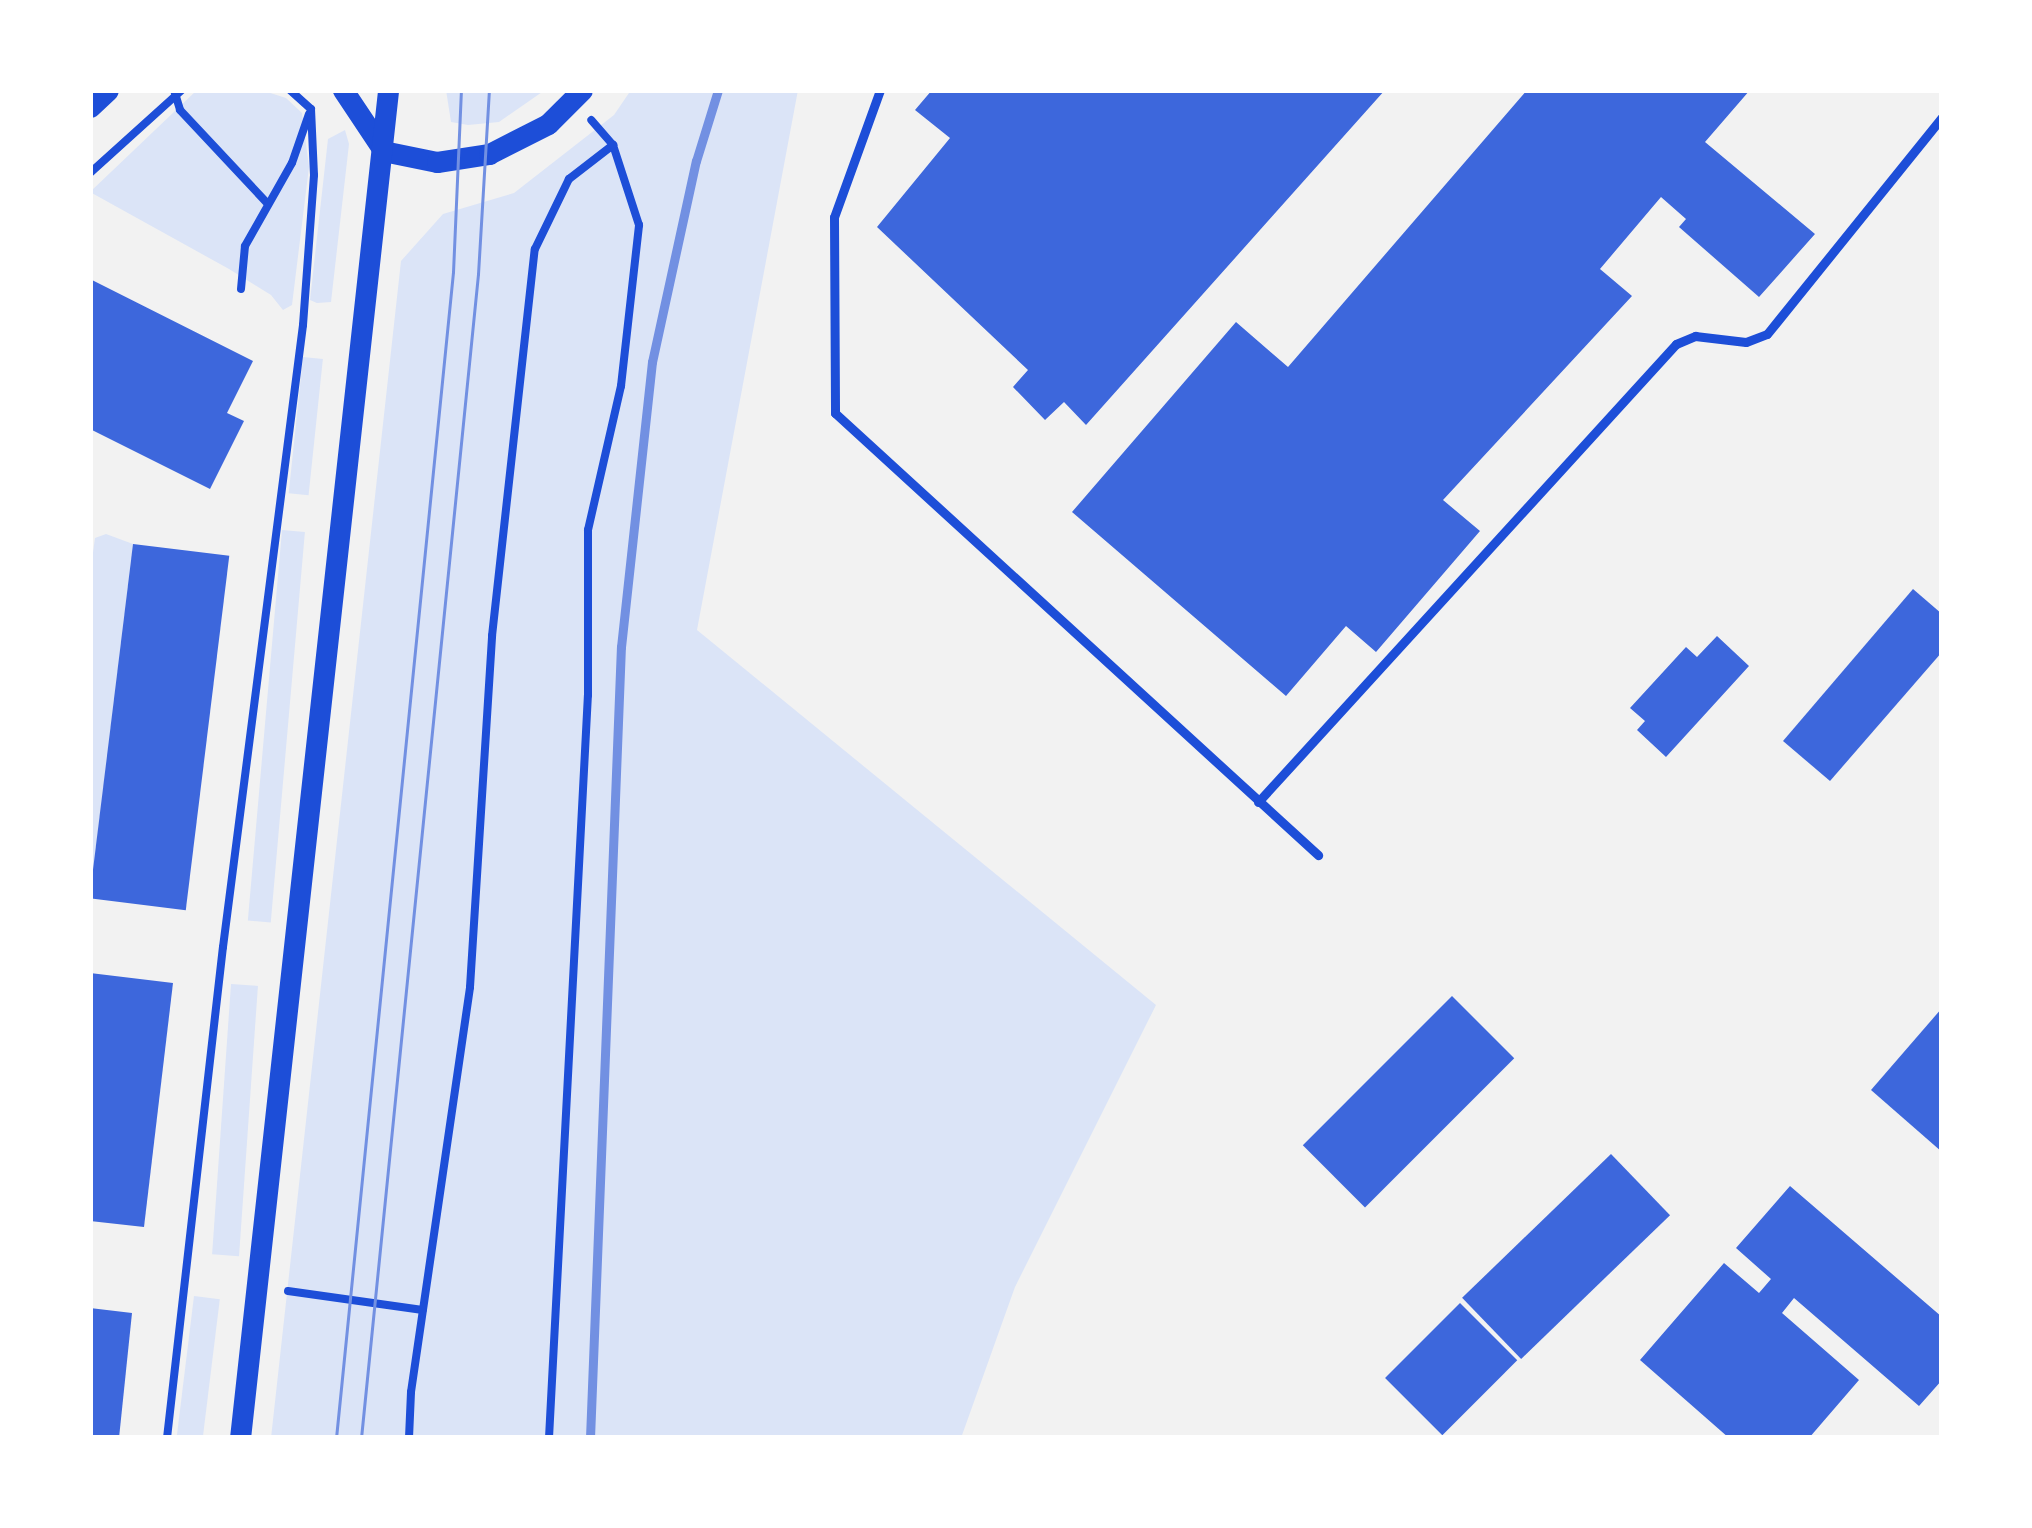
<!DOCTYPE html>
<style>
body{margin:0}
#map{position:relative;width:2032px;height:1528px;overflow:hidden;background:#f2f2f2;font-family:"Libre Baskerville",serif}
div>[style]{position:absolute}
.green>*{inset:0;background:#dbe4f7;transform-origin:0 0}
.building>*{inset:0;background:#3d67dc;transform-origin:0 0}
.path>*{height:8px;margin:-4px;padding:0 4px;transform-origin:4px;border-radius:4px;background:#1d4ed8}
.service>*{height:9px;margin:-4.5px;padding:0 4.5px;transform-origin:4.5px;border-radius:4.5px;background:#1d4ed8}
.tertiary>*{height:21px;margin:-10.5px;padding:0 10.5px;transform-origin:10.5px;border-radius:10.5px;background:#1d4ed8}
.secondary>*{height:24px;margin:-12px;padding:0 12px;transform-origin:12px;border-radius:12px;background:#1d4ed8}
.tram>*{height:3px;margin:-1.5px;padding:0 1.5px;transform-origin:1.5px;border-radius:1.5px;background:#7290e2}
.rail>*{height:9px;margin:-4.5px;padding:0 4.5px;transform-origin:4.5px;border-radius:4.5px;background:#7290e2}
span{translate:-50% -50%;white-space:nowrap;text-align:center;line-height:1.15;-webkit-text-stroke:10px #fff;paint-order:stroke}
.frame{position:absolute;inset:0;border:93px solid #fff;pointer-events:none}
</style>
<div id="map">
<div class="green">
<div style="clip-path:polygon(197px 90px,261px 90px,286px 98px,302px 113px,309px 167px,292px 305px,283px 310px,271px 295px,229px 269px,90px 192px)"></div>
<div style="clip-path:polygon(446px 90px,545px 90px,499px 122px,468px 125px,451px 122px)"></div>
<div style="clip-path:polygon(631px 90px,798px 90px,697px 630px,1156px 1005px,1015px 1287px,961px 1438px,271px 1438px,401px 261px,443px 214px,514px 193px,614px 115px)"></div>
<div style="clip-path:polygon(345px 130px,349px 144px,331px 302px,317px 303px,310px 300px,328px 139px)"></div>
<div style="left:303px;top:357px;width:20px;height:137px;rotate:6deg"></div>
<div style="left:282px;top:530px;width:23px;height:392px;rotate:5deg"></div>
<div style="clip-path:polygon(106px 534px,133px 544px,90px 897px,90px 574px,95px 538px)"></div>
<div style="left:231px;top:984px;width:27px;height:271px;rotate:4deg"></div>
<div style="left:194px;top:1296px;width:26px;height:143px;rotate:7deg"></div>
</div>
<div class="building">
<div style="clip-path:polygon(932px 90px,1385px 90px,1086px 425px,1064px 402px,1045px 420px,1013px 387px,1028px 370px,877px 227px,950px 138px,915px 110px)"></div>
<div style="clip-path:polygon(1527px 90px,1750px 90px,1705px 142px,1815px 234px,1759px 297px,1679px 227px,1686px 219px,1661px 197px,1600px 269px,1632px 296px,1443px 500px,1480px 531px,1376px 652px,1346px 626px,1286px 696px,1072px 512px,1236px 322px,1288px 367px)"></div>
<div style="clip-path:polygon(90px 279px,253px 361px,227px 413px,244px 421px,210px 489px,90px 429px)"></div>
<div style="left:133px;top:544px;width:97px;height:357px;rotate:7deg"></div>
<div style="clip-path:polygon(1913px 589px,1942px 614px,1942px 652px,1830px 781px,1783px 741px)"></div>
<div style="clip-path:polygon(1717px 636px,1749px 666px,1666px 757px,1637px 730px,1645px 721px,1630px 708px,1686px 647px,1697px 657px)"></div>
<div style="clip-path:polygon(90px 973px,173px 983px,144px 1227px,90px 1221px)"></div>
<div style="left:1452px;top:996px;width:88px;height:211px;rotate:45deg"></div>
<div style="clip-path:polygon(1942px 1008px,1942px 1152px,1871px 1090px)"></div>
<div style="left:1611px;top:1154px;width:85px;height:207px;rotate:46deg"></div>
<div style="clip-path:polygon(1790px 1186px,1942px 1317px,1942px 1380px,1919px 1406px,1794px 1298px,1782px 1313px,1859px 1380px,1809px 1438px,1729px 1438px,1640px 1360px,1724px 1263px,1759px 1293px,1771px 1279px,1736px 1248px)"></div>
<div style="left:1460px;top:1303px;width:81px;height:106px;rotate:45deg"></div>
<div style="clip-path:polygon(90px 1308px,132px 1313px,119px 1438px,90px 1438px)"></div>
</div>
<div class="path">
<div style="left:174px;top:90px;width:21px;rotate:73deg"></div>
<div style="left:180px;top:110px;width:126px;rotate:46.9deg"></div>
<div style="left:90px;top:173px;width:124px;rotate:-42.1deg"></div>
<div style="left:241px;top:289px;width:43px;rotate:-84.7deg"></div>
<div style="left:245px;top:246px;width:95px;rotate:-60.5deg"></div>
<div style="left:292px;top:163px;width:52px;rotate:-70.9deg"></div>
<div style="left:288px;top:1291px;width:136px;rotate:8deg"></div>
<div style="left:167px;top:1438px;width:494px;rotate:-83.5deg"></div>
<div style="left:223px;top:947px;width:627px;rotate:-82.67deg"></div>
<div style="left:303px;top:325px;width:150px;rotate:-85.8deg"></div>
<div style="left:314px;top:175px;width:66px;rotate:-92.6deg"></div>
<div style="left:311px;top:109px;width:28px;rotate:-138deg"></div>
<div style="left:409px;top:1438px;width:46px;rotate:-87.5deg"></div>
<div style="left:411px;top:1392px;width:409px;rotate:-81.7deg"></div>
<div style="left:470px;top:987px;width:352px;rotate:-86.4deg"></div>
<div style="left:492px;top:636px;width:389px;rotate:-83.7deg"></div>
<div style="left:535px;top:249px;width:78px;rotate:-64.1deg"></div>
<div style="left:569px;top:179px;width:56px;rotate:-37.7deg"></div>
<div style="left:549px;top:1438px;width:744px;rotate:-87deg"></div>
<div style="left:588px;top:695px;width:165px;rotate:-90deg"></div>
<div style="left:588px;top:530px;width:148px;rotate:-77.1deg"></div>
<div style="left:621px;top:386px;width:162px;rotate:-83.6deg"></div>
<div style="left:639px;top:225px;width:84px;rotate:-108deg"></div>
<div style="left:613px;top:145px;width:33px;rotate:-131deg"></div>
</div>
<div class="service">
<div style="left:880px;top:90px;width:135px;rotate:109.9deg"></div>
<div style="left:834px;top:217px;width:196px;rotate:89.7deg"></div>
<div style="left:835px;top:413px;width:655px;rotate:42.46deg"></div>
<div style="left:1258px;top:802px;width:620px;rotate:-47.61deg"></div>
<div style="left:1676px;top:344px;width:21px;rotate:-23deg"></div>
<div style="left:1695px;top:336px;width:51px;rotate:6.7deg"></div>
<div style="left:1746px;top:342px;width:22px;rotate:-21deg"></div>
<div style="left:1767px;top:334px;width:279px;rotate:-51.1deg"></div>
</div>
<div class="tertiary">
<div style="left:343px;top:90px;width:72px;rotate:56.3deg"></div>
<div style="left:383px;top:151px;width:55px;rotate:11.5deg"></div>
<div style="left:437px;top:162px;width:53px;rotate:-8.7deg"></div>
<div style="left:489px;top:154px;width:66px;rotate:-27deg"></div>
<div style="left:548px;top:124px;width:48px;rotate:-45deg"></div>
<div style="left:240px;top:1438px;width:1356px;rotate:-83.73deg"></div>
</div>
<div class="secondary">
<div style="left:90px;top:106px;width:23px;rotate:-43deg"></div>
</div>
<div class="tram">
<div style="left:336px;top:1438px;width:1172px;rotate:-84.27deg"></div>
<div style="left:453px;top:272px;width:182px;rotate:-87.5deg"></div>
<div style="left:361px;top:1438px;width:1170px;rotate:-84.26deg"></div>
<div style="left:478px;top:274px;width:184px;rotate:-86.6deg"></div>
</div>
<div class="rail">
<div style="left:590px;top:1438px;width:792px;rotate:-87.76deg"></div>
<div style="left:621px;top:647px;width:287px;rotate:-83.8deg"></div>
<div style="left:652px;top:362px;width:206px;rotate:-77.7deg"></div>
<div style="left:696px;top:161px;width:74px;rotate:-72.8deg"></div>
</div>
<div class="frame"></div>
</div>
